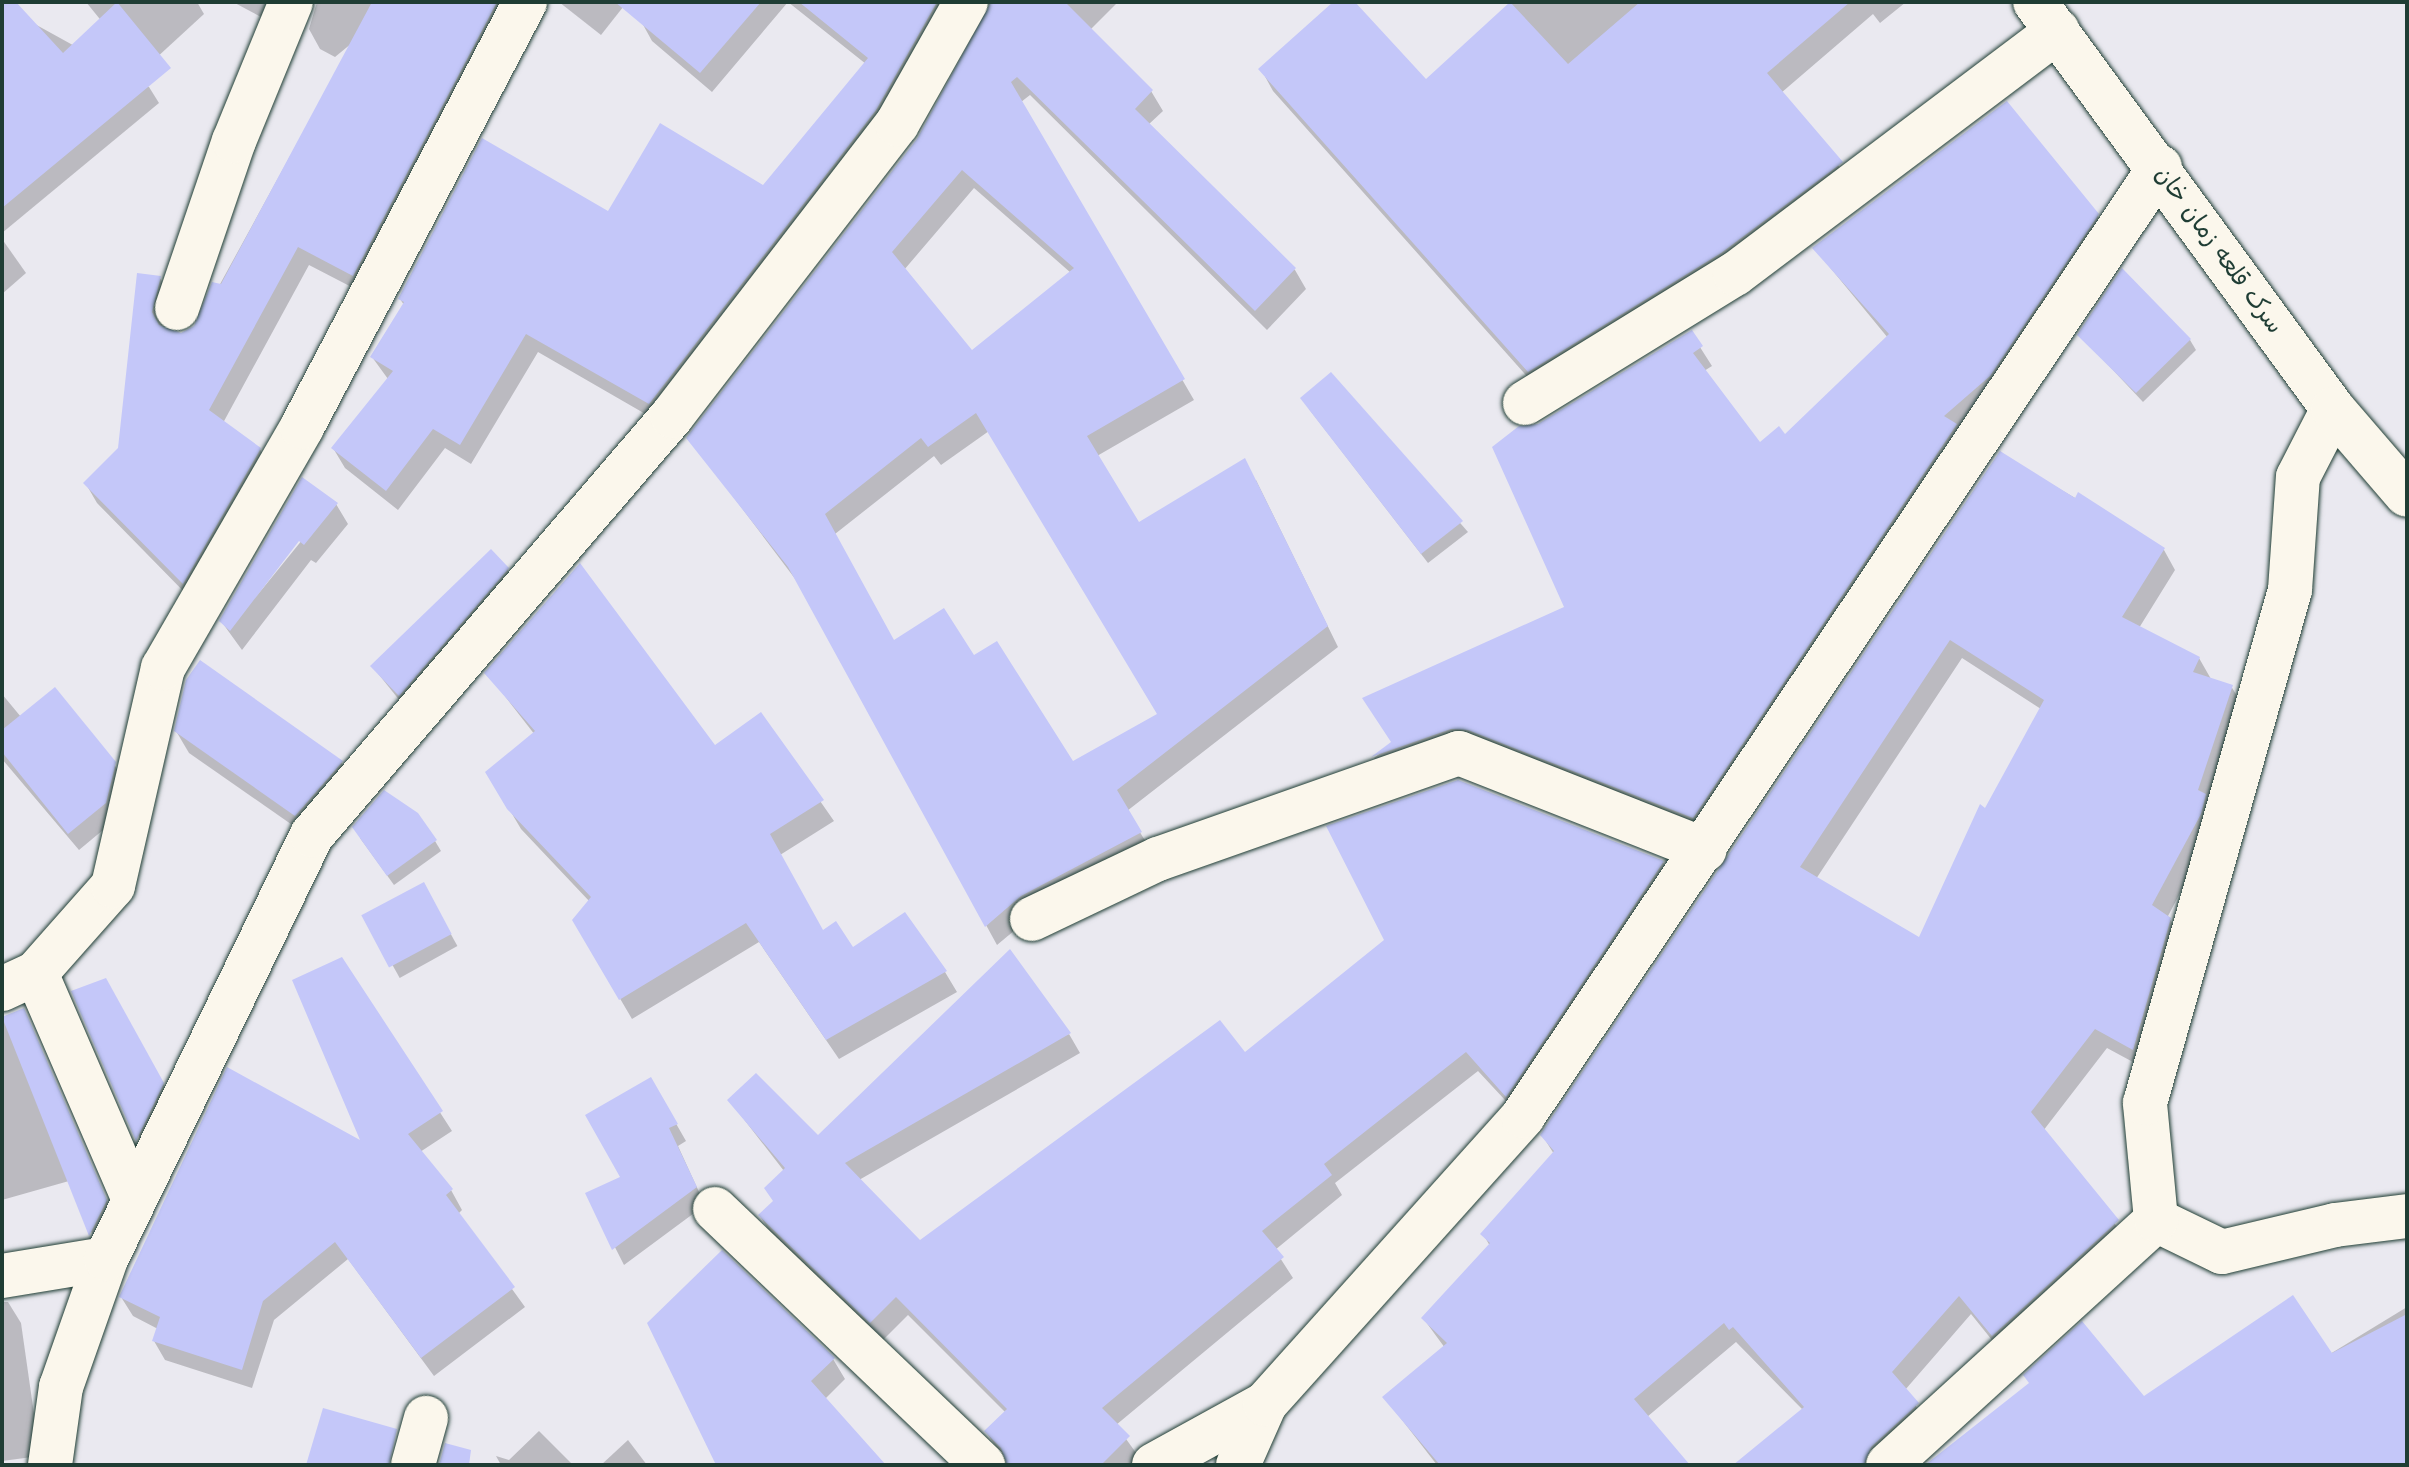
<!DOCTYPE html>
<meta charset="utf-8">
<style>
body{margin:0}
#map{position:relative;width:2409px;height:1467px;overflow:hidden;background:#eae9f0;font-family:"Comic Neue","Playpen Sans Arabic",sans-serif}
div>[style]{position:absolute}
.shadow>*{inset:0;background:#0003;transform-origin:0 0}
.building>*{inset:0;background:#c4c7f9;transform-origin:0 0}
.roads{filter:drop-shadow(0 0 2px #1f3d34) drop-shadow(0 0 2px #1f3d34)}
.minor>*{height:44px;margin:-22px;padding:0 22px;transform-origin:22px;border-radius:22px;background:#fbf7ec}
.tertiary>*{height:44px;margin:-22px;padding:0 22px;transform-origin:22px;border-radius:22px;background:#fbf7ec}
span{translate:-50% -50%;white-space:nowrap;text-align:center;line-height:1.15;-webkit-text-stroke:8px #fbf7ec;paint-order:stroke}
.street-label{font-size:24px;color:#1f3d34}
.frame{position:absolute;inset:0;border:4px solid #1f3d34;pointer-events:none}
</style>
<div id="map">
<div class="shadow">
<div style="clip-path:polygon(86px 2px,197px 2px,204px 14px,142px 71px)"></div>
<div style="clip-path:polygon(233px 2px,287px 2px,274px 24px)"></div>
<div style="clip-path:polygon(317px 2px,521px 2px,365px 294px,309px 265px,223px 423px,260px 449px,271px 469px,194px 602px,97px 503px,86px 484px,120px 449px,138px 275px,160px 278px,171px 298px,164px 329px,181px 335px,196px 328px,352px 43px,335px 57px,320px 49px,309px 29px)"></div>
<div style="clip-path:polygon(559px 2px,627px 2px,601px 35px)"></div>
<div style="clip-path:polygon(657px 2px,968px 2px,661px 423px,538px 352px,471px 464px,445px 448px,398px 510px,345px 468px,333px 448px,388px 379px,372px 357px,404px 305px,400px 299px,608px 213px,763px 188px,866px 64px,788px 2px,712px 92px,652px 41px,641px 21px)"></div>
<div style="clip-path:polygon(evenodd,989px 2px,1118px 2px,1090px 30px,1151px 91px,1163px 111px,1148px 125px,1295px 270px,1306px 289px,1267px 330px,1030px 95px,1021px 102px,1194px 400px,1097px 456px,1138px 524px,1256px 480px,1338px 647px,1127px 811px,1152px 852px,1032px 916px,997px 945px,799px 584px,689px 438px,918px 140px,990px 15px,989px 2px,974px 188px,1071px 273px,972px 353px,904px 270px,974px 188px,989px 2px,989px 431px,1159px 715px,1072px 763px,973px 658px,894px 642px,835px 534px,934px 456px,941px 465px,989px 431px)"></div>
<div style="clip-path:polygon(1336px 2px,1353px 2px,1426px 82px,1513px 2px,1906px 2px,1880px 23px,1873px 14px,1781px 93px,1853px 184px,1541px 392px,1273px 91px,1261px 69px)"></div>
<div style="clip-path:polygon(2px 6px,149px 87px,159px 103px,2px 233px)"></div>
<div style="clip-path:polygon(2097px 215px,2108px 234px,1704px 836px,1480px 748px,1384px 775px,1374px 758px,1566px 608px,1539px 426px,1691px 333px,1712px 366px,1704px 371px,1760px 445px,1785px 437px,1888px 338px,1814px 248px)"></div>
<div style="clip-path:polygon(2px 239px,26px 273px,2px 294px)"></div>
<div style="clip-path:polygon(2080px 335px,2190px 340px,2196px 350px,2143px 402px)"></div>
<div style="clip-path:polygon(1331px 375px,1468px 532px,1428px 563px,1309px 409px)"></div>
<div style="clip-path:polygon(evenodd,2000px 454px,2164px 550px,2175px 570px,2139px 628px,2199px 658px,2211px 679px,2231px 686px,2243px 706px,2211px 834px,2168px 916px,2182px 939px,2144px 1068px,2107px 1048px,2043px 1131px,2128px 1241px,2004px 1355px,1971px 1314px,1905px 1390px,1928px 1424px,1884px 1465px,1737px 1465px,1803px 1410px,1736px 1342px,1647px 1417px,1687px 1465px,1437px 1465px,1385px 1398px,1445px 1348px,1423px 1318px,1490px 1246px,1483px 1234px,1554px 1154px,1542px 1135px,2000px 454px,1962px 658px,2041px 709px,1920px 940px,1816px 879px,1962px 658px)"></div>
<div style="clip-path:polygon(evenodd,303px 480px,336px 504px,348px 524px,316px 563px,311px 560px,242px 650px,221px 621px,303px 480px,304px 532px,307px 534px,255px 598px,304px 532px)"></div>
<div style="clip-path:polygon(507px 569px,519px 590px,412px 716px,372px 666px)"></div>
<div style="clip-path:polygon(487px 673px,714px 748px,760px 715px,834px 821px,780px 855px,822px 932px,853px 950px,945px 972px,957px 992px,839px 1059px,759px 942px,632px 1019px,574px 920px,590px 902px,521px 829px,488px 773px,535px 735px)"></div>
<div style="clip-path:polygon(2px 694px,21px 717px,114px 764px,124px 781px,115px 820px,79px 850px,2px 759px)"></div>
<div style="clip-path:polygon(176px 731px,341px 762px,354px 783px,308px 836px,189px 753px)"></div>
<div style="clip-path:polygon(360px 838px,435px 841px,441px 851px,394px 885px)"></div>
<div style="clip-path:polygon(1663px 862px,1674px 882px,1518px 1114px,1478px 1071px,1335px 1183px,1342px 1195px,1275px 1250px,1293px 1278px,1116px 1425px,1139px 1457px,1131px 1465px,1009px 1465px,986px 1432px,1006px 1413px,908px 1315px,882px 1341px,772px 1235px,760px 1216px,774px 1202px,784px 1171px,729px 1100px,818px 1138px,1069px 1034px,1080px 1053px,859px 1180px,920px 1242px,1245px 1055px)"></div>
<div style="left:423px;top:884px;width:71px;height:66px;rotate:61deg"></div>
<div style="clip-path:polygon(341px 959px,452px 1131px,420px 1152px,451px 1190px,462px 1210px,458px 1214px,525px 1307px,434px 1376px,348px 1259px,274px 1320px,252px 1388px,165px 1360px,154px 1341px,158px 1329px,133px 1316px,121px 1297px,365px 1145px)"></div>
<div style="clip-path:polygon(74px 992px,118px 1002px,175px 1105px,149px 1159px)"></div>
<div style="clip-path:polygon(23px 1011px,113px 1215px,98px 1247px,69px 1181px,2px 1200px,2px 1018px)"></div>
<div style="clip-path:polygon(651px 1080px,686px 1141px,678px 1146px,705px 1205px,624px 1265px,588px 1194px,623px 1178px)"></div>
<div style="clip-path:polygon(2px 1302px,8px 1302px,21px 1323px,40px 1456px,2px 1461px)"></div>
<div style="clip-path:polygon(2407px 1307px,2407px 1465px,2285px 1465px,2330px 1354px)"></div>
<div style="clip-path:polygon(833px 1359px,845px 1379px,825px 1399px,879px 1465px,718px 1465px)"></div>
<div style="clip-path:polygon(2031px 1384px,2143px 1399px,2222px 1465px,1928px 1465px)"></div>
<div style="clip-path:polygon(539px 1431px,573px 1465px,501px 1465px,496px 1456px,509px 1460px)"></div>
<div style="clip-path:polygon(628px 1440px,647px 1465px,601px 1465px)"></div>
</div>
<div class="building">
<div style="clip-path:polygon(2px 2px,16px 2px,63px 53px,117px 2px,171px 68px,2px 208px)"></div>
<div style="clip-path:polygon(372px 2px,497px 2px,353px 276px,298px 247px,209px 410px,261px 448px,183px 584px,83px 483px,118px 448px,137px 273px,161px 276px,152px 312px,159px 325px,181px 333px,194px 326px,212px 282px,221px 284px)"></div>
<div style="clip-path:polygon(615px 2px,761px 2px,700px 73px)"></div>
<div style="clip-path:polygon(799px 2px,937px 2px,876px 110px,649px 404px,526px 334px,460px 445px,433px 429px,386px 491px,331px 448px,393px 371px,370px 357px,404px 302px,398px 299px,482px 138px,608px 211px,660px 123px,763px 185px,868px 58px)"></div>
<div style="clip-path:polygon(evenodd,991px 2px,1065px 2px,1153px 90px,1135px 109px,1296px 268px,1255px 311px,1017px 77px,1011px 82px,1185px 379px,1087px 436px,1139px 522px,1245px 458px,1328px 626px,1117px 790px,1142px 832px,1021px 896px,985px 927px,788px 567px,686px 438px,917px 139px,991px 2px,962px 170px,1074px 268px,972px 350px,892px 252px,962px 170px,991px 2px,976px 413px,1157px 714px,1073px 761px,997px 641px,974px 655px,944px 608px,894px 640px,825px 514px,921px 438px,928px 447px,976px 413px)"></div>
<div style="clip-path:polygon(1333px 2px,1355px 2px,1426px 79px,1510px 2px,1568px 64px,1640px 2px,1850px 2px,1767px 73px,1843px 162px,1721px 253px,1528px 372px,1258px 69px)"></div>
<div style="clip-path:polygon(2007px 101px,2099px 214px,1990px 376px,1944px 416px,1957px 424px,1693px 818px,1468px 730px,1451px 729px,1371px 757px,1391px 742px,1362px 698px,1564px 607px,1492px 447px,1519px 426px,1538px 424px,1692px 330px,1703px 346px,1693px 353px,1760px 442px,1779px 426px,1785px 434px,1889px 334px,1812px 248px)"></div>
<div style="clip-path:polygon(2122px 268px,2191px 339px,2136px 393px,2077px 335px)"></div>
<div style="clip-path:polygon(1331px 372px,1463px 521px,1421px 554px,1300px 398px)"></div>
<div style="clip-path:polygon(evenodd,2000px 451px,2075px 498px,2078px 492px,2165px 548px,2122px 617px,2200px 657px,2193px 672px,2233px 685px,2198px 790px,2206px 794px,2201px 814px,2152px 905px,2171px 918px,2133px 1050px,2095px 1029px,2031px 1112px,2119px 1220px,1992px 1336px,1959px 1296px,1892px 1372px,1919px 1403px,1871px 1447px,1864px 1465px,1733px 1465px,1804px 1407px,1733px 1327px,1729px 1330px,1724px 1323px,1634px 1399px,1690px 1465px,1440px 1465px,1382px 1397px,1447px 1343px,1421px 1318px,1490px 1243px,1480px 1234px,1554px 1151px,1540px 1135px,2000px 451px,1950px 640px,2044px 700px,1985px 808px,1980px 804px,1919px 937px,1800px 867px,1950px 640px)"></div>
<div style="clip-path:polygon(302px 477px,338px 503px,304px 545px,299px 541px,230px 631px,219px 621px)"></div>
<div style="clip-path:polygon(491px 549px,509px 568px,399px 696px,370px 666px)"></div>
<div style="clip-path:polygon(580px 563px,715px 745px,761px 712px,824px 800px,770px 834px,823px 930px,836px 921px,853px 947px,905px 912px,947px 971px,826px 1040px,746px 923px,619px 1000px,572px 920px,591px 897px,507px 809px,485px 772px,535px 731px,484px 673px)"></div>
<div style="clip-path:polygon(200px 660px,343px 761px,295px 816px,174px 731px,186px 680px)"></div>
<div style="clip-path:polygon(55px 687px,116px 762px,106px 803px,68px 834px,2px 752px,2px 730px)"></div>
<div style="clip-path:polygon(1458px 780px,1664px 861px,1506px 1097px,1466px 1052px,1324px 1164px,1332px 1175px,1262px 1231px,1284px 1257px,1102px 1408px,1130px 1436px,1101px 1465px,1007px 1465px,1001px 1448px,984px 1431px,1007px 1409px,896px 1297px,870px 1323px,758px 1215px,773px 1201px,764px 1188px,785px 1168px,727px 1100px,756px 1073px,818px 1135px,1010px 949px,1071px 1033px,845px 1163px,920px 1240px,1220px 1020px,1245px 1052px,1384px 940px,1326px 826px)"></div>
<div style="clip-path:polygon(384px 790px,418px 813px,437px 840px,387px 876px,352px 827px)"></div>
<div style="left:424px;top:882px;width:59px;height:71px;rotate:62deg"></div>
<div style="clip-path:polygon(342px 957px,443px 1111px,408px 1134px,453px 1189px,446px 1195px,515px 1287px,421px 1358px,335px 1242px,263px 1301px,242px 1370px,152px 1341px,160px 1317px,119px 1297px,227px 1067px,360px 1140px,292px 980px)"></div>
<div style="clip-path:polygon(106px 978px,164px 1083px,136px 1141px,71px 991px)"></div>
<div style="clip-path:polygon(24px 1008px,107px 1200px,89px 1236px,2px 1017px)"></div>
<div style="clip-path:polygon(651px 1077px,678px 1124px,669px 1128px,697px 1187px,612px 1250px,585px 1193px,620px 1177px,585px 1115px)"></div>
<div style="clip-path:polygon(722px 1250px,835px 1358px,811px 1381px,886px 1465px,716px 1465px,647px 1323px)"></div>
<div style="clip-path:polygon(2293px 1295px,2332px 1353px,2407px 1314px,2407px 1465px,1925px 1465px,2029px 1383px,2023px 1375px,2082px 1321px,2144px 1396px)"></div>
<div style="clip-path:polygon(323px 1408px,397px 1429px,389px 1465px,306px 1465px)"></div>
<div style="clip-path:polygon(445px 1443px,471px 1450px,469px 1465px,439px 1465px)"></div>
</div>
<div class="roads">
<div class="minor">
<div style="left:177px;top:308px;width:176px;rotate:-71.2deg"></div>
<div style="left:234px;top:141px;width:150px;rotate:-67.7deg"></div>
<div style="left:1525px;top:403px;width:246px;rotate:-31.6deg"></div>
<div style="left:1735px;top:274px;width:404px;rotate:-37deg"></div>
<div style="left:1032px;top:919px;width:140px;rotate:-25.5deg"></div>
<div style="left:1158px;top:859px;width:319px;rotate:-19.4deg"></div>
<div style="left:1459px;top:753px;width:264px;rotate:21.5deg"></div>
<div style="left:36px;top:973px;width:116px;rotate:-48.5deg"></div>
<div style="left:113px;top:886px;width:224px;rotate:-77.1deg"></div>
<div style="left:163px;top:668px;width:278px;rotate:-60deg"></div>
<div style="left:302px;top:427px;width:480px;rotate:-62.3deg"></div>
<div style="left:2px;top:989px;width:38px;rotate:-25deg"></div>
<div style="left:36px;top:973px;width:247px;rotate:66.6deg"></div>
<div style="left:715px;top:1209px;width:371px;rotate:43.7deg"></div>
<div style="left:2156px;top:1220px;width:73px;rotate:25.9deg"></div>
<div style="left:2222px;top:1252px;width:116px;rotate:-13.4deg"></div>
<div style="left:2335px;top:1225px;width:73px;rotate:-7.1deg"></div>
<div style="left:2px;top:1276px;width:105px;rotate:-9.3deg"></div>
<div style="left:50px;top:1465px;width:79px;rotate:-82deg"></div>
<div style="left:61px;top:1387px;width:136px;rotate:-70.6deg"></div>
<div style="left:106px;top:1259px;width:471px;rotate:-64.1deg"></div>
<div style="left:312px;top:835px;width:552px;rotate:-49.33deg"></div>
<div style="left:672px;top:416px;width:369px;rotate:-52.4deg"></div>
<div style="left:897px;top:124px;width:140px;rotate:-60.5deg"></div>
<div style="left:413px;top:1465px;width:49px;rotate:-74.5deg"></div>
<div style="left:1154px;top:1465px;width:127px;rotate:-28.8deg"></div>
<div style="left:1238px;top:1465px;width:67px;rotate:-66.1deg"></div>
<div style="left:1265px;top:1404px;width:387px;rotate:-48.1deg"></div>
<div style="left:1523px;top:1116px;width:1143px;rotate:-56.13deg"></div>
<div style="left:1888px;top:1465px;width:363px;rotate:-42.4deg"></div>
<div style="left:2156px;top:1220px;width:118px;rotate:-95.4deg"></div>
<div style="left:2145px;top:1103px;width:533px;rotate:-74.22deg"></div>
<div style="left:2290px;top:590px;width:113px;rotate:-86deg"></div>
<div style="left:2298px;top:477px;width:76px;rotate:-62.8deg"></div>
</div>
<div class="tertiary">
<div style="left:2035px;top:2px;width:504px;rotate:53.79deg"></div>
<div style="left:2333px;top:409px;width:113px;rotate:49.3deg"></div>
</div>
</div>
<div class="street-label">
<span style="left:2219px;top:250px;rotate:54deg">سرک قلعه زمان خان</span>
</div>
<div class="frame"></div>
</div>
